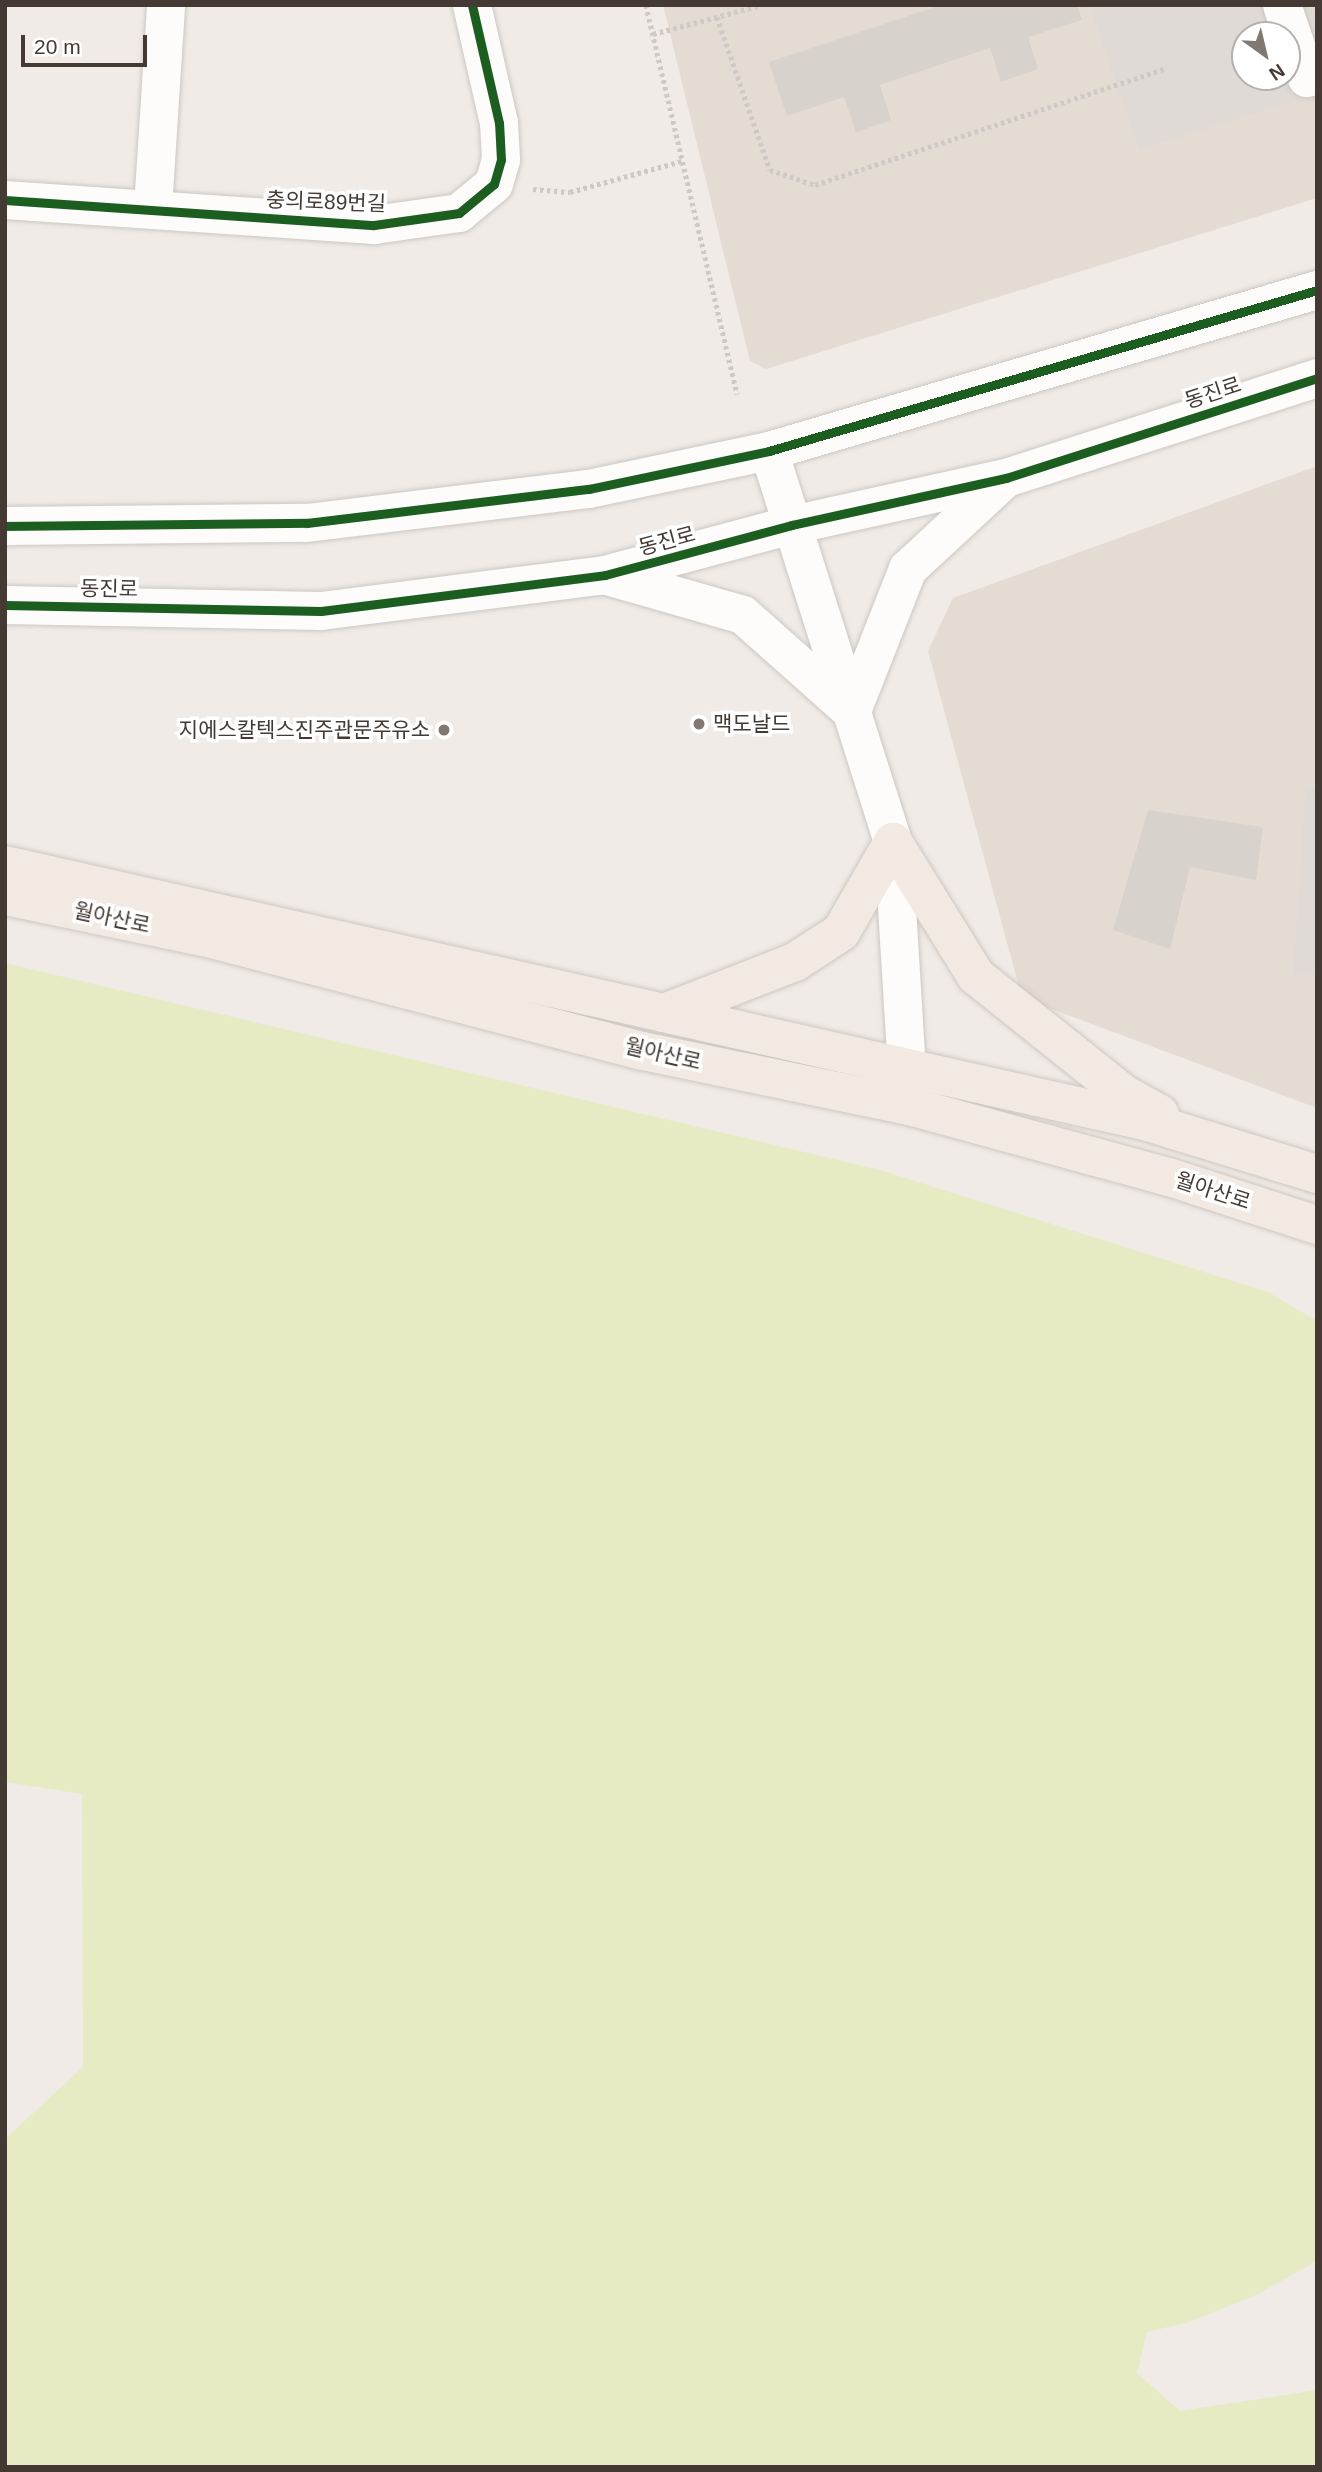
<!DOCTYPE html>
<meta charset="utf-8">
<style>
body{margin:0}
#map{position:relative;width:1322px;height:2472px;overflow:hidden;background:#f0ebe6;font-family:Helvetica,"Noto Sans KR",sans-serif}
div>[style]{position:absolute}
.residential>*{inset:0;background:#e4dbd3}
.green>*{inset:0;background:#e6ebc4}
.parking>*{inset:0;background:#dfdad6}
.building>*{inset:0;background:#d8d2cd}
.path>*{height:4.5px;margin-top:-2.25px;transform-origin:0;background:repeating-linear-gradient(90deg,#cec9c6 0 3.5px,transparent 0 7px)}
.roads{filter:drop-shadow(0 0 2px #ccc7c2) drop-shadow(0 0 2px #ccc7c2)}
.minor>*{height:38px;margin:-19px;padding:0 19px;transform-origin:19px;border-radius:19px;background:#fdfcfb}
.major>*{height:38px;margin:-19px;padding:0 19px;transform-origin:19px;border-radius:19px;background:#f1e9e2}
.cycleway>*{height:9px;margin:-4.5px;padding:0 4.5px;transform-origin:4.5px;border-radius:4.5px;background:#1b5e20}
.dots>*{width:19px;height:19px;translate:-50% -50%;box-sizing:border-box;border:4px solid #fff;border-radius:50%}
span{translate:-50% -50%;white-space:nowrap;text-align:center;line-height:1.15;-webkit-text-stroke:7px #fff;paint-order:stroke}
.street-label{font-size:21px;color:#453a33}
.poi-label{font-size:21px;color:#453a33}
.left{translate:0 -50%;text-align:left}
.right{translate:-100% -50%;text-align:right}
.frame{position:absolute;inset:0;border:7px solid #453a33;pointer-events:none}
.north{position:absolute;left:1231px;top:21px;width:70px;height:70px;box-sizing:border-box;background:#fff;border:2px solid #b5b0ad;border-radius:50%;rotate:146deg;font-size:19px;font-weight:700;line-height:28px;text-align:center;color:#453a33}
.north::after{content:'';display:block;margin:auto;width:24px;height:32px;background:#817872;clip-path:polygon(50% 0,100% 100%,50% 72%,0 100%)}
.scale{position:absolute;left:21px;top:35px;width:126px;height:32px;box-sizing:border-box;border:4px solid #453a33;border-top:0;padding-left:9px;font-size:21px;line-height:24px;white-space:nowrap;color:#453a33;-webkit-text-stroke:5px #fff;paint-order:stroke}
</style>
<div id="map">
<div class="residential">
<div style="clip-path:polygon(evenodd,663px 5px,1317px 5px,1317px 198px,766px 369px,750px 361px,663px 5px,1245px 35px,1287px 35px,1287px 77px,1245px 77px,1245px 35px)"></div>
<div style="clip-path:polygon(1317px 466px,1317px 1108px,1022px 998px,928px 651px,953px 598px)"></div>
</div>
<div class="green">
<div style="clip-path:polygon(5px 963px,880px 1170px,1268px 1292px,1317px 1321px,1317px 2261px,1256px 2295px,1189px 2322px,1147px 2332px,1137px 2373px,1180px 2411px,1317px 2390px,1317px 2467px,5px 2467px,5px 2139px,83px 2067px,82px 1794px,5px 1782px)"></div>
</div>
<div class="parking">
<div style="clip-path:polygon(evenodd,1089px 5px,1317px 5px,1317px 93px,1139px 150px,1089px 5px,1245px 35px,1287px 35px,1287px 77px,1245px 77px,1245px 35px)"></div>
<div style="clip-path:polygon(1306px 788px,1317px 788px,1317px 975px,1293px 975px)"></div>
</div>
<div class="building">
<div style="clip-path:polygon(941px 5px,1077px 5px,1082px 20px,1028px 37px,1038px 69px,1001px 82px,990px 48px,880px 85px,891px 120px,856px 132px,844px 97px,787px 116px,769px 62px)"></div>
<div style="clip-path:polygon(1148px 810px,1263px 827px,1256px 880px,1190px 867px,1170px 949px,1113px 930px)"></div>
</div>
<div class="path">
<div style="left:646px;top:5px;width:400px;rotate:76.8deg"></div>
<div style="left:717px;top:17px;width:162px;rotate:70.9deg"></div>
<div style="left:770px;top:170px;width:47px;rotate:18.4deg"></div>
<div style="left:815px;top:185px;width:368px;rotate:-18.4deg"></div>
<div style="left:653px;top:34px;width:112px;rotate:-15deg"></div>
<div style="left:533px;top:189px;width:37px;rotate:5deg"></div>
<div style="left:570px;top:192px;width:116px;rotate:-15.5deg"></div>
</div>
<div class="roads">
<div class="minor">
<div style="left:1282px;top:5px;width:77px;rotate:71.1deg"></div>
<div style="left:1307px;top:78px;width:10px;rotate:-17deg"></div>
<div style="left:5px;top:200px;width:370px;rotate:3.9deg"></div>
<div style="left:374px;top:225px;width:86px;rotate:-8deg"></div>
<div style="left:459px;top:213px;width:45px;rotate:-39.6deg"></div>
<div style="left:494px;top:184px;width:25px;rotate:-74deg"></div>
<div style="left:501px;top:160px;width:37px;rotate:-93deg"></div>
<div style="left:499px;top:123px;width:121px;rotate:-102.9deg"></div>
<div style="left:153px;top:208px;width:203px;rotate:-86.3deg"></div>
<div style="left:769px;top:451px;width:410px;rotate:72.4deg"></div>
<div style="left:893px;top:842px;width:258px;rotate:86.5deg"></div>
<div style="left:5px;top:526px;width:302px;rotate:-0.6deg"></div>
<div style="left:307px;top:523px;width:284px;rotate:-6.9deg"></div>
<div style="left:589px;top:489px;width:184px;rotate:-11.9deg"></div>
<div style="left:769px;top:451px;width:571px;rotate:-16.37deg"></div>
<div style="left:607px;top:576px;width:141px;rotate:16deg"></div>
<div style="left:743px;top:615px;width:144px;rotate:41.6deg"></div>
<div style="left:5px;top:605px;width:316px;rotate:1.1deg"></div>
<div style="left:321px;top:611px;width:286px;rotate:-7.2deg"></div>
<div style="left:605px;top:575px;width:194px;rotate:-15deg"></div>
<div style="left:792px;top:525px;width:219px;rotate:-12.4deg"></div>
<div style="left:1006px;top:478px;width:327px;rotate:-17.8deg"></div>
<div style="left:852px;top:711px;width:153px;rotate:-68.5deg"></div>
<div style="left:908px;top:569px;width:132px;rotate:-42.9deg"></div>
</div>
<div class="major">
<div style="left:5px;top:865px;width:1172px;rotate:12.67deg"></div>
<div style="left:1148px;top:1122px;width:177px;rotate:17.1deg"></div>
<div style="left:5px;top:896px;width:211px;rotate:11.7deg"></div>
<div style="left:212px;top:939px;width:445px;rotate:14.6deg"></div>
<div style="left:643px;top:1051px;width:272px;rotate:11.7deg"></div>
<div style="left:909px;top:1106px;width:270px;rotate:15.3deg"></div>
<div style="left:1169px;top:1177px;width:156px;rotate:18deg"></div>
<div style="left:664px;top:1013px;width:141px;rotate:-21.3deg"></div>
<div style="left:795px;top:962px;width:55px;rotate:-33.1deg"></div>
<div style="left:841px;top:932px;width:104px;rotate:-60deg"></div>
<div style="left:893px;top:842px;width:158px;rotate:58.2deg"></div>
<div style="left:976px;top:976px;width:189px;rotate:38.6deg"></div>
<div style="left:1124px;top:1094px;width:41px;rotate:29.1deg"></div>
</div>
</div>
<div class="cycleway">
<div style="left:5px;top:200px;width:370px;rotate:3.9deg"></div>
<div style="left:374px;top:225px;width:86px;rotate:-8deg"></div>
<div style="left:459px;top:213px;width:45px;rotate:-39.6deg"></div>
<div style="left:494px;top:184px;width:25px;rotate:-74deg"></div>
<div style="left:501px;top:160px;width:37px;rotate:-93deg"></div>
<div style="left:499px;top:123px;width:121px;rotate:-102.9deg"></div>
<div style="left:5px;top:526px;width:302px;rotate:-0.6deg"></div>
<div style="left:307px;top:523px;width:284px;rotate:-6.9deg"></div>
<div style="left:589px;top:489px;width:184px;rotate:-11.9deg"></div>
<div style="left:769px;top:451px;width:571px;rotate:-16.37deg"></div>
<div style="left:5px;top:605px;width:316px;rotate:1.1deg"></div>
<div style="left:321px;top:611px;width:286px;rotate:-7.2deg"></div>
<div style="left:605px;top:575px;width:194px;rotate:-15deg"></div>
<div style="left:792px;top:525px;width:219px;rotate:-12.4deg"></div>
<div style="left:1006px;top:478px;width:327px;rotate:-17.8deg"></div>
</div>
<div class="dots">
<div style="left:699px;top:724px;background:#817872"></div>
<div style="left:444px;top:730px;background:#817872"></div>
</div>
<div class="street-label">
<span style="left:326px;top:202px;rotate:2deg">충의로89번길</span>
<span style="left:1213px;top:393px;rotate:-18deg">동진로</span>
<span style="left:667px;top:541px;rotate:-15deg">동진로</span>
<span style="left:109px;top:589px;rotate:1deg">동진로</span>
<span style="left:112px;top:918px;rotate:12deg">월아산로</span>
<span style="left:663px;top:1054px;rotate:13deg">월아산로</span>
<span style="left:1213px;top:1191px;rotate:18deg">월아산로</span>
</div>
<div class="poi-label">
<span class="left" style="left:713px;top:724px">맥도날드</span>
<span class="right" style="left:430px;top:730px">지에스칼텍스진주관문주유소</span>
</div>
<div class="frame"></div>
<div class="north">N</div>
<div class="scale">20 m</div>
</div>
